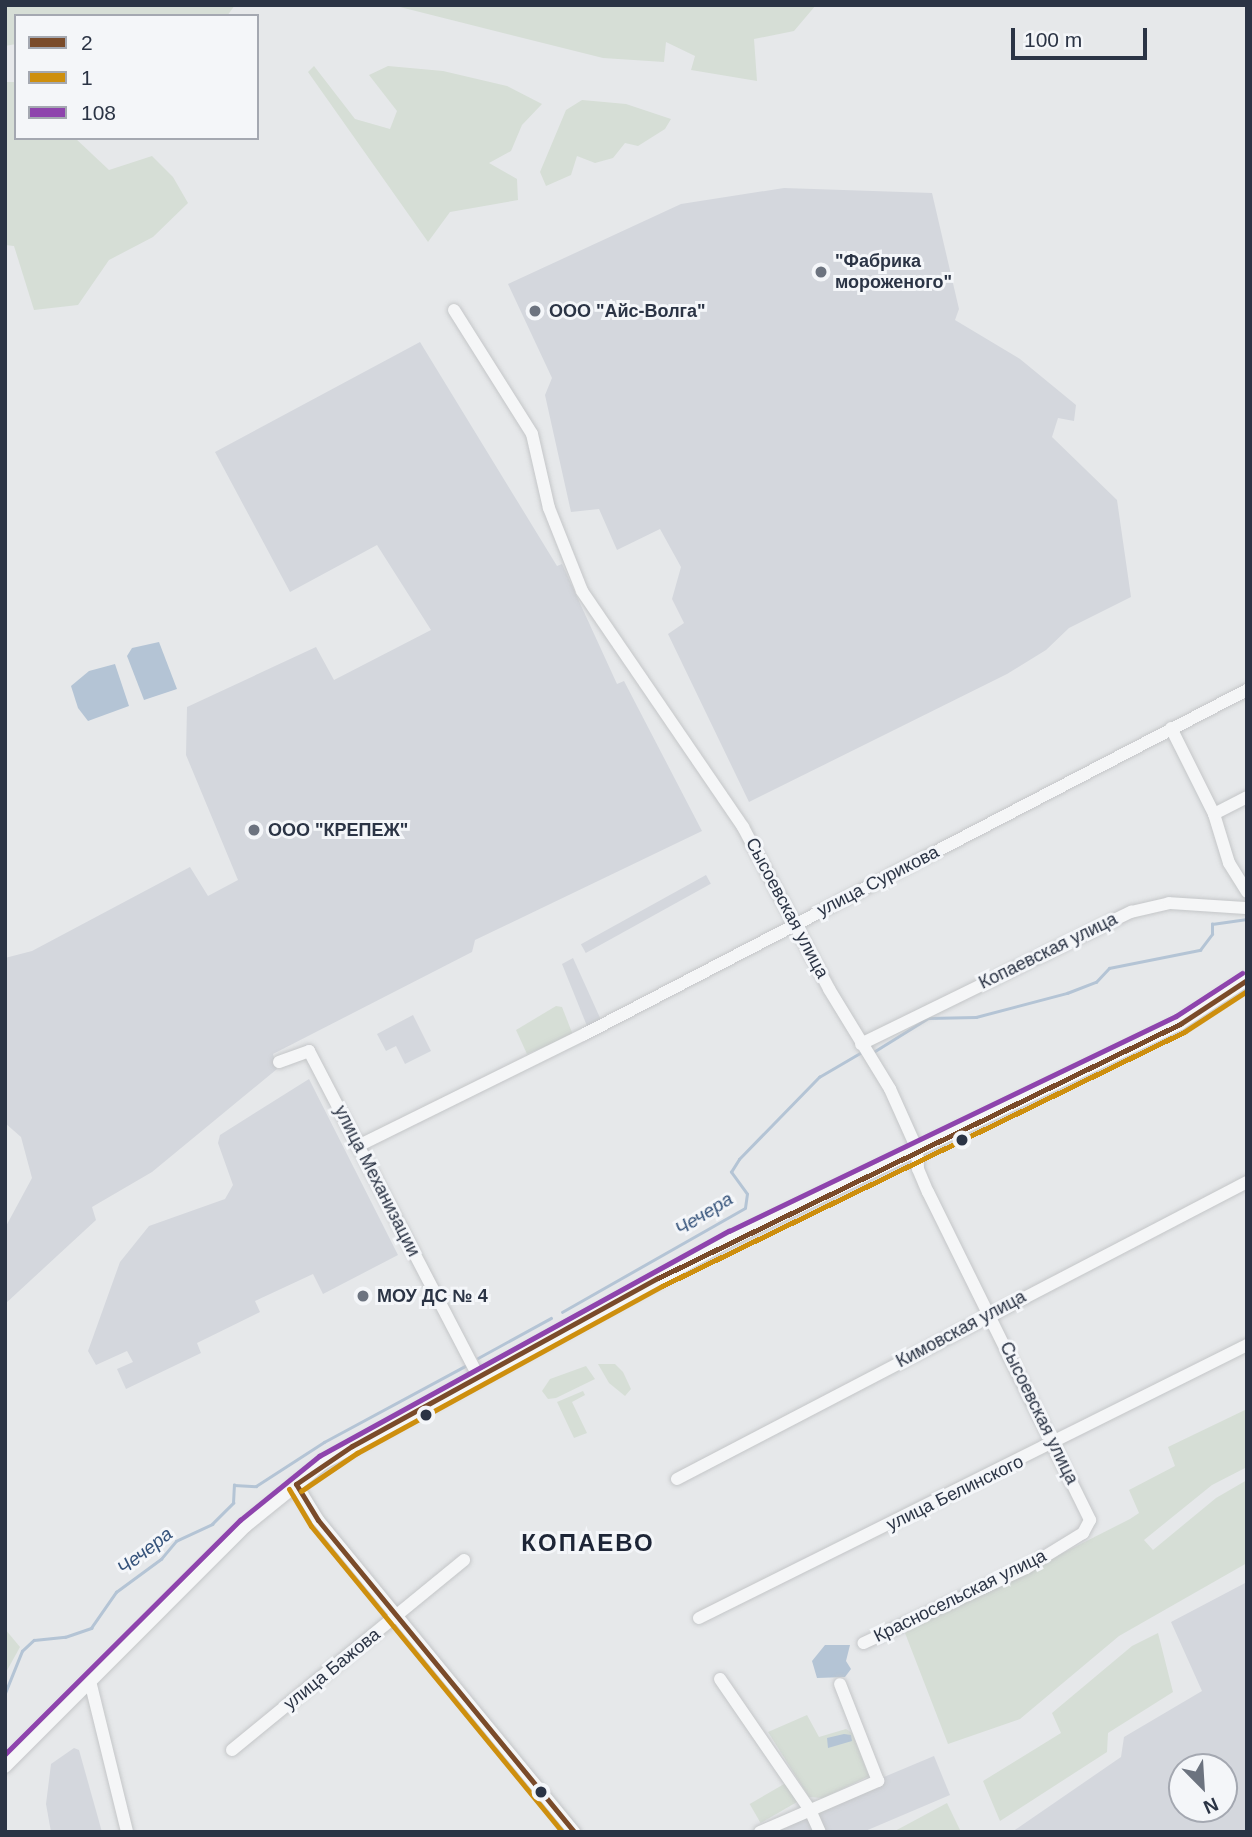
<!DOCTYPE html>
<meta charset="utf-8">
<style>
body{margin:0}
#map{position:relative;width:1252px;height:1837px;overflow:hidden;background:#e6e8ea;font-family:Arial,sans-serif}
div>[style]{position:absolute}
.built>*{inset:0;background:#d4d7dd;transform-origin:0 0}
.green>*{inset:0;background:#d6ded6;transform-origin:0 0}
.water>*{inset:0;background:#b4c4d5}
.stream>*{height:2.5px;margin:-1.25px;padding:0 1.25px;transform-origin:1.25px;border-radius:1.25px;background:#b4c4d5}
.roads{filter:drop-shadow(0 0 2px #c4c6c8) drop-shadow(0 0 2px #c4c6c8)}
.minor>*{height:12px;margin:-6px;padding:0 6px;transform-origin:6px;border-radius:6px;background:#f5f6f7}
.bus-1>*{height:5px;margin:-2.5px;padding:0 2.5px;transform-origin:2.5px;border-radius:2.5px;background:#7a4b2a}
.bus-2>*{height:5px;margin:-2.5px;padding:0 2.5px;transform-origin:2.5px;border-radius:2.5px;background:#ce8f0e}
.bus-3>*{height:5px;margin:-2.5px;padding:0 2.5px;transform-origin:2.5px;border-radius:2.5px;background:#8e44ad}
.dots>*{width:19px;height:19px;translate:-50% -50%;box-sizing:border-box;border:4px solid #f4f6f9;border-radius:50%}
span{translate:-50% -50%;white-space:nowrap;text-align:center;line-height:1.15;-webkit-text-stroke:6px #f4f6f9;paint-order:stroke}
.poi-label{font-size:18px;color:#2b3445;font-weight:700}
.left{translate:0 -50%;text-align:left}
.street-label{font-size:18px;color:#2b3445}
.water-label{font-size:19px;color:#34527a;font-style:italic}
.district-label{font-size:24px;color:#1d2536;font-weight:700;letter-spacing:2px}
.frame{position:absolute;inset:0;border:7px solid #2b3445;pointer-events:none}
.legend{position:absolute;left:14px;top:14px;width:245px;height:126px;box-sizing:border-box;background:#f4f6f9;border:2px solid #a4a8b1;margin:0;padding:9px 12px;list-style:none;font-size:21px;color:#2b3445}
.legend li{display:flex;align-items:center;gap:14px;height:35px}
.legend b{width:35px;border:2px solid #a4a8b1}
.north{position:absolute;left:1168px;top:1753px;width:70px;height:70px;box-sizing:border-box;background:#f4f6f9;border:2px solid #a4a8b1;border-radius:50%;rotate:156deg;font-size:19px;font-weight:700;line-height:28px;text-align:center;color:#2b3445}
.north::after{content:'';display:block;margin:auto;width:24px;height:32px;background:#6c737f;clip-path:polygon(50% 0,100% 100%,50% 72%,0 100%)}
.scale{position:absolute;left:1011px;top:28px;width:136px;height:32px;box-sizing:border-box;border:4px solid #2b3445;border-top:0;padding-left:9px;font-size:21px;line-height:24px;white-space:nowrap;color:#2b3445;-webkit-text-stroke:5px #f4f6f9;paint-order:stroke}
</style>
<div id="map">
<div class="built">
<div style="clip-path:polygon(784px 188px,932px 193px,959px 309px,955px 320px,1020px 359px,1076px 405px,1074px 421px,1058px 418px,1052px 437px,1117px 500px,1131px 597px,1069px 628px,1046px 650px,1007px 674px,749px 802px,668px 634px,684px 623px,672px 599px,681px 567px,660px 529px,617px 550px,599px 509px,571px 512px,545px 395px,552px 378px,508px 284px,681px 204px)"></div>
<div style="clip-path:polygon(420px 342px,557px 566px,562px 564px,617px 684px,624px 681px,702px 831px,475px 940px,472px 952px,273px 1054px,277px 1069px,152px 1172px,92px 1207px,96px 1220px,5px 1304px,5px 1228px,32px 1178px,21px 1137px,5px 1123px,5px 958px,32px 951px,190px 867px,208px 896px,238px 880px,186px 755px,187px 707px,316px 647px,334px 680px,431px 630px,377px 545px,290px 592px,215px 452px)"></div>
<div style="left:706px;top:875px;width:10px;height:143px;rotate:61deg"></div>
<div style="clip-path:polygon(573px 958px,601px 1020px,587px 1026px,562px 964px)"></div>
<div style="clip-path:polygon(413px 1015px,431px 1051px,405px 1064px,396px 1046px,386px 1051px,377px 1034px)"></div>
<div style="clip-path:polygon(309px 1079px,398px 1255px,323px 1294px,313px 1274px,255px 1301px,260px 1312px,197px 1343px,201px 1353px,126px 1389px,117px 1369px,133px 1362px,127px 1351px,96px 1365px,88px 1351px,120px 1262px,149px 1226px,225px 1199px,233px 1185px,218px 1143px,220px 1135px)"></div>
<div style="clip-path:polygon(evenodd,1247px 1582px,1247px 1832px,1012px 1832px,1121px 1757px,1124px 1737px,1202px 1691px,1171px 1622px,1247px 1582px,1182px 1767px,1224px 1767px,1224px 1809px,1182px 1809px,1182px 1767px)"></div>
<div style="clip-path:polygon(74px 1748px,79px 1750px,102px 1832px,51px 1832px,46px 1804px,51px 1764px)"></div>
<div style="clip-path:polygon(934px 1756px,950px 1795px,863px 1832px,753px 1832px)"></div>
</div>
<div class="green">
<div style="clip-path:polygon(5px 5px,235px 5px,227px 16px,16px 16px,16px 44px,5px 46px)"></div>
<div style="clip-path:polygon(392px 5px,816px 5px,794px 31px,754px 39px,757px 81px,691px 70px,695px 56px,666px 42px,664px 62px,603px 58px)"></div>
<div style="clip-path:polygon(314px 66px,355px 119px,390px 129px,397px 111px,369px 75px,388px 66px,443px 71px,507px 86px,542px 104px,522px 125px,511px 151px,489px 163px,517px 179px,518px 200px,450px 212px,428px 242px,308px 72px)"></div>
<div style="clip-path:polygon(5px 82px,16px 82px,16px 138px,75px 138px,109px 170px,152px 156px,173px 177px,188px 203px,153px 237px,109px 260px,78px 305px,34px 310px,14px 246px,5px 245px)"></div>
<div style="clip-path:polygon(582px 100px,626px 104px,671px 119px,665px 129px,638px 146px,625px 143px,613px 158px,595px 163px,577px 156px,571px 175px,546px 186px,540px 172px,566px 110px)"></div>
<div style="clip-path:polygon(556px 1006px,562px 1007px,573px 1035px,527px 1054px,516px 1030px)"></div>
<div style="clip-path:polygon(598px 1364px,615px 1364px,623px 1372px,631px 1389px,625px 1396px,609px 1383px)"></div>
<div style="clip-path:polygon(586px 1366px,595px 1379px,556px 1398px,548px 1399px,542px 1391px,550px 1379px)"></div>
<div style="clip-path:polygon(583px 1391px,585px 1395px,572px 1402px,587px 1433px,574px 1438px,557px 1402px)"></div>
<div style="clip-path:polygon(1247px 1409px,1247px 1467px,1212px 1485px,1144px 1540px,1153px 1550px,1216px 1498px,1247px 1480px,1247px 1563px,1119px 1636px,1020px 1719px,948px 1744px,905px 1633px,1130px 1519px,1139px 1513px,1129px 1490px,1175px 1466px,1168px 1447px)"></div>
<div style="clip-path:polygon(5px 1629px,20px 1647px,5px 1674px)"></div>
<div style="clip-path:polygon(1158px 1633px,1173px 1692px,1108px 1733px,1107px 1752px,1000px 1821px,983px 1781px,1061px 1733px,1052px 1713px,1132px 1646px)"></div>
<div style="clip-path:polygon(807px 1715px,819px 1737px,846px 1729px,852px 1733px,869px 1776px,823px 1798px,809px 1797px,768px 1732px)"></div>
<div style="left:786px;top:1783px;width:22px;height:42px;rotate:60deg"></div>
<div style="clip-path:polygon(947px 1803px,961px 1832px,893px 1832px)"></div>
</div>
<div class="water">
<div style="clip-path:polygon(159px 642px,177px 689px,144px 700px,127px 656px,132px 648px)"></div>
<div style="clip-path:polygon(115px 664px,129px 706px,88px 721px,78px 708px,71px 686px,89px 671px)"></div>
<div style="clip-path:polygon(825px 1645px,850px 1645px,846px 1661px,851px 1669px,845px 1677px,817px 1678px,812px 1661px)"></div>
<div style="clip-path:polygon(844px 1734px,851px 1735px,852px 1741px,828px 1748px,827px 1738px)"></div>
</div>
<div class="stream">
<div style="left:875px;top:1051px;width:62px;rotate:-31.9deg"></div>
<div style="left:928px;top:1018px;width:48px;rotate:-1.2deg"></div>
<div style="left:976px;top:1017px;width:94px;rotate:-14.8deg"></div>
<div style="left:1067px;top:993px;width:31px;rotate:-21deg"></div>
<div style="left:1096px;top:982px;width:19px;rotate:-47deg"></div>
<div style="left:1109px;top:968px;width:93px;rotate:-11.2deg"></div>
<div style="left:1200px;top:950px;width:20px;rotate:-53deg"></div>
<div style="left:1212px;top:934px;width:10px;rotate:-90deg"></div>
<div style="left:1212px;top:924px;width:35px;rotate:-8deg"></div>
<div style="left:562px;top:1312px;width:210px;rotate:-29.6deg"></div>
<div style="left:745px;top:1208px;width:14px;rotate:-82deg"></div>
<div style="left:747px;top:1194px;width:27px;rotate:-126deg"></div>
<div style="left:731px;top:1172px;width:15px;rotate:-58deg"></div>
<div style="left:739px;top:1159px;width:115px;rotate:-45.7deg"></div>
<div style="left:819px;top:1077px;width:48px;rotate:-30.3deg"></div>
<div style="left:478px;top:1358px;width:83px;rotate:-28.7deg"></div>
<div style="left:5px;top:1693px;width:45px;rotate:-68deg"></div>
<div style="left:22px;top:1651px;width:16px;rotate:-43deg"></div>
<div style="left:34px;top:1640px;width:31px;rotate:-6deg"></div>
<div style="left:65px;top:1637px;width:28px;rotate:-19deg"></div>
<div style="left:91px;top:1628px;width:44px;rotate:-55.2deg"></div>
<div style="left:116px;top:1592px;width:56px;rotate:-36.3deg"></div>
<div style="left:161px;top:1559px;width:23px;rotate:-50deg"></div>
<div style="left:176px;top:1541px;width:40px;rotate:-25deg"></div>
<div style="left:212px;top:1524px;width:30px;rotate:-45deg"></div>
<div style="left:233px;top:1503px;width:18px;rotate:-87deg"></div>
<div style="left:234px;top:1485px;width:22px;rotate:3deg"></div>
<div style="left:256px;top:1486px;width:81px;rotate:-32.9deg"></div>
<div style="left:324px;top:1442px;width:160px;rotate:-28.3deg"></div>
</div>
<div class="roads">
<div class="minor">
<div style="left:454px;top:310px;width:146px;rotate:57.8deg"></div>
<div style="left:532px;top:434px;width:76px;rotate:77.1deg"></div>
<div style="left:549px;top:508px;width:89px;rotate:68.3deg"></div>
<div style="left:582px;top:591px;width:286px;rotate:55.7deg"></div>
<div style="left:743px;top:827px;width:183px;rotate:62deg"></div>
<div style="left:829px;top:989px;width:117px;rotate:58.6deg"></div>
<div style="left:890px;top:1089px;width:66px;rotate:65.8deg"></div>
<div style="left:917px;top:1149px;width:20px;rotate:87deg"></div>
<div style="left:918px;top:1169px;width:25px;rotate:67deg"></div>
<div style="left:928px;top:1192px;width:366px;rotate:63.7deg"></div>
<div style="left:1090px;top:1520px;width:15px;rotate:118deg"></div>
<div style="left:1083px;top:1533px;width:67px;rotate:148.4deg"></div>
<div style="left:1026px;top:1568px;width:179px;rotate:155.2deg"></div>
<div style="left:1171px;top:728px;width:96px;rotate:63.4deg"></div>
<div style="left:1214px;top:814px;width:51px;rotate:73deg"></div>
<div style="left:1229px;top:863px;width:34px;rotate:58deg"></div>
<div style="left:1214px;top:814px;width:37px;rotate:-27deg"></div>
<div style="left:861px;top:1044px;width:301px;rotate:-26.1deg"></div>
<div style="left:1131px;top:912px;width:39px;rotate:-13deg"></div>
<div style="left:1169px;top:903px;width:78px;rotate:3.7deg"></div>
<div style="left:279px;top:1062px;width:32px;rotate:-20deg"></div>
<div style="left:309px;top:1051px;width:368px;rotate:62.5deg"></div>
<div style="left:358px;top:1146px;width:251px;rotate:-26.3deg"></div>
<div style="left:583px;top:1035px;width:748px;rotate:-27.46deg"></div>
<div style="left:677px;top:1479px;width:643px;rotate:-27.52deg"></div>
<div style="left:296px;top:1484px;width:42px;rotate:58.6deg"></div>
<div style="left:318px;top:1520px;width:404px;rotate:50.6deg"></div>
<div style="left:699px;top:1618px;width:612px;rotate:-26.48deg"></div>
<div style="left:720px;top:1679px;width:159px;rotate:55.5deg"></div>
<div style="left:810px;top:1810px;width:24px;rotate:66deg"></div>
<div style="left:90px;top:1681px;width:155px;rotate:76.2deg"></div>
<div style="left:232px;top:1750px;width:300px;rotate:-39.3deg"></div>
<div style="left:5px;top:1767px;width:341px;rotate:-45deg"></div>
<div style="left:246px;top:1526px;width:100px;rotate:-38.9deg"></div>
<div style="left:324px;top:1463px;width:466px;rotate:-28.7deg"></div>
<div style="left:733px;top:1239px;width:496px;rotate:-25.7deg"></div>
<div style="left:1180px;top:1024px;width:80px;rotate:-33.3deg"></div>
<div style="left:760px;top:1832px;width:129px;rotate:-23.4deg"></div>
<div style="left:878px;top:1781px;width:104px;rotate:-111.4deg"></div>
</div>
</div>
<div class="bus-1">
<div style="left:296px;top:1484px;width:68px;rotate:-34.2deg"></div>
<div style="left:352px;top:1446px;width:349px;rotate:-28.8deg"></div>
<div style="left:658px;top:1278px;width:581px;rotate:-25.95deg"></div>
<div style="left:1180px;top:1024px;width:80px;rotate:-33.3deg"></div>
<div style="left:296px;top:1484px;width:42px;rotate:58.6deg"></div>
<div style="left:318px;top:1520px;width:404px;rotate:50.6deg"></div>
</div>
<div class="bus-2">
<div style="left:289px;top:1489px;width:43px;rotate:59.3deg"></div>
<div style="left:311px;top:1526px;width:396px;rotate:50.6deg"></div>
<div style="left:301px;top:1491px;width:68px;rotate:-34.2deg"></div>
<div style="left:357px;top:1453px;width:348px;rotate:-28.7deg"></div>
<div style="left:662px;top:1286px;width:581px;rotate:-25.95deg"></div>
<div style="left:1184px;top:1032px;width:75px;rotate:-33.1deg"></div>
</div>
<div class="bus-3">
<div style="left:5px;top:1754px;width:332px;rotate:-44.9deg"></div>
<div style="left:240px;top:1520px;width:102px;rotate:-39deg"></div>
<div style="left:319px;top:1456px;width:468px;rotate:-28.8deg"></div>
<div style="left:729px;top:1231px;width:496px;rotate:-25.7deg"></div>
<div style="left:1176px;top:1016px;width:79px;rotate:-33.1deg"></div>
</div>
<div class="dots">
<div style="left:821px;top:272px;background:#6c737f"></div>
<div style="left:535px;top:311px;background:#6c737f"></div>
<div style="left:254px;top:830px;background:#6c737f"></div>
<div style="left:962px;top:1140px;background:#2b3445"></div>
<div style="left:363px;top:1296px;background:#6c737f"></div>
<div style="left:426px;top:1415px;background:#2b3445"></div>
<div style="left:541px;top:1792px;background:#2b3445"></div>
</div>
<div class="poi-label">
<span class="left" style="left:835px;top:272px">"Фабрика<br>мороженого"</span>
<span class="left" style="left:549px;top:311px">ООО "Айс-Волга"</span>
<span class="left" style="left:268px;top:830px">ООО "КРЕПЕЖ"</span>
<span class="left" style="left:377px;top:1296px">МОУ ДС № 4</span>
</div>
<div class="street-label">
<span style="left:878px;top:881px;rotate:-27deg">улица Сурикова</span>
<span style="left:787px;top:908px;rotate:62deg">Сысоевская улица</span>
<span style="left:1048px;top:951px;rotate:-26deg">Копаевская улица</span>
<span style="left:377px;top:1181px;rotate:63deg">улица Механизации</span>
<span style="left:961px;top:1329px;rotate:-28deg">Кимовская улица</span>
<span style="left:1039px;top:1413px;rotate:64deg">Сысоевская улица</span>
<span style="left:955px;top:1493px;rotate:-26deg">улица Белинского</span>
<span style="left:960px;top:1596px;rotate:-26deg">Красносельская улица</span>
<span style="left:332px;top:1669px;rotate:-39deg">улица Бажова</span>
</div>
<div class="water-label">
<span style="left:704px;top:1214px;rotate:-32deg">Чечера</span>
<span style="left:145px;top:1551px;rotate:-38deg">Чечера</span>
</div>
<div class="district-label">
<span style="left:588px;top:1543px">КОПАЕВО</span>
</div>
<div class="frame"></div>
<ul class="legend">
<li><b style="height:9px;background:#7a4b2a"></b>2</li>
<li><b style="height:9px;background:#ce8f0e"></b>1</li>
<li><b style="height:9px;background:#8e44ad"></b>108</li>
</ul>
<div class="north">N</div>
<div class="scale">100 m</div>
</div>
